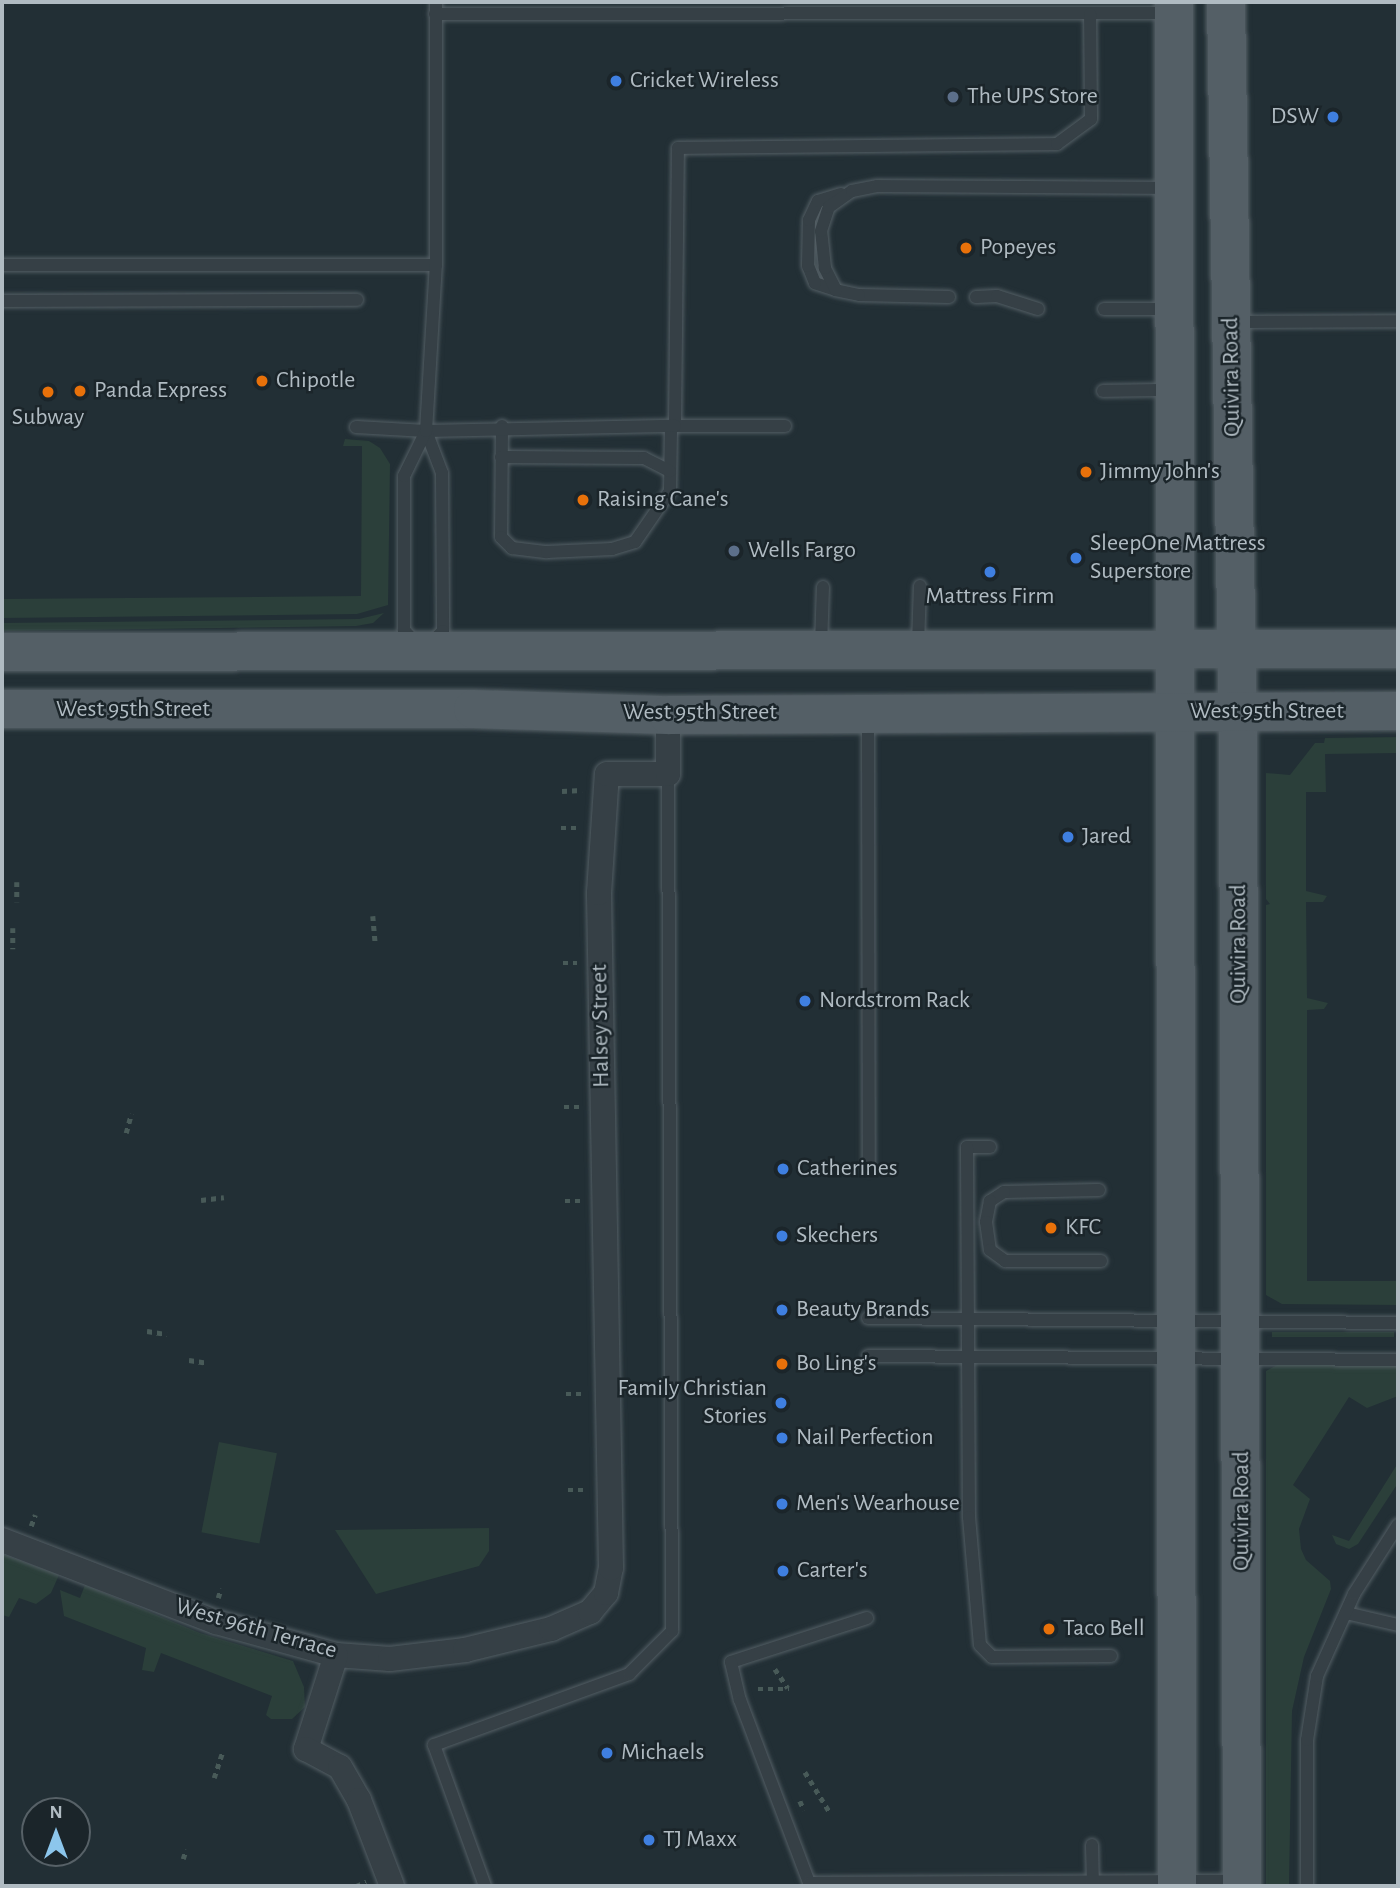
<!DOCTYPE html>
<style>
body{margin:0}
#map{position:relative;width:1400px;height:1888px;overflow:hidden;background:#222f35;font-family:"Alegreya Sans",sans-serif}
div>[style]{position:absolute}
.green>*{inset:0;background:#2b3f3a;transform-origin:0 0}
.path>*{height:4.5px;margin-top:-2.25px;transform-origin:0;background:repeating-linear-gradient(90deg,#485a58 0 5px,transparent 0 10px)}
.roads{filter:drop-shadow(0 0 2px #535e64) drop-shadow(0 0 2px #535e64)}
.service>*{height:12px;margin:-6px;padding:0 6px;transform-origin:6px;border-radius:6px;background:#364046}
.minor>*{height:24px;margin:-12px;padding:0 12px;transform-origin:12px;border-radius:12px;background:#364046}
.primary>*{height:38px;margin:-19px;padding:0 19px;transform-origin:19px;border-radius:19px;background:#545f66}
.dots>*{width:19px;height:19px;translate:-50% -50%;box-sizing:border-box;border:4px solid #1b252a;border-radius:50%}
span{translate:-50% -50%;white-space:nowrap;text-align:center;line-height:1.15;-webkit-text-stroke:5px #1b252a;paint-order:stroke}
.poi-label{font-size:24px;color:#b0bbc2}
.left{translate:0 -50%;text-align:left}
.right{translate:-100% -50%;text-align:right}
.street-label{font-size:24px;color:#b0bbc2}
.frame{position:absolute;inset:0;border:4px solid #b0bbc2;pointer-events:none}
.north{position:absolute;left:21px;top:1797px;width:70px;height:70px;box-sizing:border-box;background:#1b252a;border:2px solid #576167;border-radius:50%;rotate:0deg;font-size:19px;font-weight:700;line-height:28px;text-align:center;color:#b0bbc2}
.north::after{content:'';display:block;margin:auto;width:24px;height:32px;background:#8cc6ec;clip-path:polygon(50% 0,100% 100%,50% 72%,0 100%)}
</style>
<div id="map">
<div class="green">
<div style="clip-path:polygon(345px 439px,369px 441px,380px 448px,390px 464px,388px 605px,357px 614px,2px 618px,2px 599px,361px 596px,362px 446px,343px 446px)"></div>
<div style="clip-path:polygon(384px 613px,373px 623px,356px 626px,2px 631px,2px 623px,359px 619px)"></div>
<div style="clip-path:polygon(1398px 737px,1398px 753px,1325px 754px,1326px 792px,1306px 792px,1306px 891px,1327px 896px,1323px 902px,1306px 902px,1307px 998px,1328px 1003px,1324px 1009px,1307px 1010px,1307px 1281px,1398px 1281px,1398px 1305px,1282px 1304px,1266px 1295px,1266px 905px,1270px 904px,1266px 899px,1266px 773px,1290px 775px,1315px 743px,1324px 743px,1325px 738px)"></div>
<div style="left:1272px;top:1332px;width:122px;height:5px"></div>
<div style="clip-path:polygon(1277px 1365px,1398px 1365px,1398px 1396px,1367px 1408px,1349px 1397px,1293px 1485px,1310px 1499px,1299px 1529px,1301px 1549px,1306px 1560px,1330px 1581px,1331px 1589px,1304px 1657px,1292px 1711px,1289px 1886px,1266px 1886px,1266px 1371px)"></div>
<div style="left:219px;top:1442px;width:59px;height:92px;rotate:11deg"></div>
<div style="clip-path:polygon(1398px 1463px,1398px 1483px,1358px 1544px,1349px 1549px,1336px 1544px,1332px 1535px,1349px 1541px)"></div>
<div style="clip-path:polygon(489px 1528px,489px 1551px,479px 1566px,376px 1594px,335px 1530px)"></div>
<div style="clip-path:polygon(2px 1554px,59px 1575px,51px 1593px,36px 1604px,19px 1598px,9px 1617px,2px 1615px)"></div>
<div style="clip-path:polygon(85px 1585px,200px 1633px,293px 1661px,304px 1687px,305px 1707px,292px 1719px,271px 1719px,266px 1715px,272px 1696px,161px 1653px,154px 1672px,142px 1670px,146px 1648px,64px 1616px,60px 1590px,80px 1598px)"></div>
</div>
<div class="path">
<div style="left:562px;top:791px;width:20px;rotate:-3deg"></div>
<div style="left:561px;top:828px;width:20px"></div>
<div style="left:17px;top:882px;width:20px;rotate:90deg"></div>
<div style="left:373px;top:916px;width:25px;rotate:85deg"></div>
<div style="left:13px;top:928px;width:21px;rotate:90deg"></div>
<div style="left:563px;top:963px;width:14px"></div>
<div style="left:564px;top:1107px;width:16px"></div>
<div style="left:126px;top:1133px;width:20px;rotate:-75deg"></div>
<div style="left:201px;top:1200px;width:23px;rotate:-7deg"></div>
<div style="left:565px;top:1201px;width:19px"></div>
<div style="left:147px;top:1331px;width:20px;rotate:9deg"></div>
<div style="left:189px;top:1360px;width:18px;rotate:9deg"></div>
<div style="left:566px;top:1394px;width:19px"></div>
<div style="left:568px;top:1490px;width:19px"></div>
<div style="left:31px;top:1526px;width:12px;rotate:-70deg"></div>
<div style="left:218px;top:1598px;width:10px;rotate:-73deg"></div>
<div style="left:775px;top:1669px;width:23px;rotate:56deg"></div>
<div style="left:758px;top:1689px;width:31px"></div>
<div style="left:805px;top:1772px;width:46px;rotate:58.4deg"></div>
<div style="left:214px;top:1778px;width:26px;rotate:-72deg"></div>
<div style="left:800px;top:1801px;width:10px;rotate:66deg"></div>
<div style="left:183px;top:1859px;width:10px;rotate:-73deg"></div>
<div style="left:356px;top:1886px;width:11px;rotate:-22deg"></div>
</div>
<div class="roads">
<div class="service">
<div style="left:435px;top:14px;width:735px;rotate:-0.08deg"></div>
<div style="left:2px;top:265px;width:434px"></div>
<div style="left:836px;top:290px;width:22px;rotate:-162deg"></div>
<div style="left:815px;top:283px;width:18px;rotate:-112deg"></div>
<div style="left:808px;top:266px;width:46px;rotate:-88.8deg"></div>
<div style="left:809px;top:220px;width:21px;rotate:-65deg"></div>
<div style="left:818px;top:201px;width:24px;rotate:-17deg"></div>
<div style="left:949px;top:297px;width:90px;rotate:-178.7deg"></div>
<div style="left:859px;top:295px;width:24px;rotate:-168deg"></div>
<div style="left:836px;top:290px;width:25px;rotate:-117deg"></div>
<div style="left:825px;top:268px;width:37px;rotate:-96deg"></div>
<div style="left:821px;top:231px;width:25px;rotate:-72deg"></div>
<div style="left:829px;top:207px;width:28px;rotate:-35deg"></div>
<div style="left:852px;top:191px;width:25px;rotate:-11deg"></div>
<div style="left:877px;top:186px;width:293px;rotate:0.4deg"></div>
<div style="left:976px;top:297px;width:21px;rotate:-3deg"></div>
<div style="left:997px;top:296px;width:43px;rotate:17.6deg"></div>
<div style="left:2px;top:301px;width:355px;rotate:-0.2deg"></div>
<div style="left:1104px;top:309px;width:67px"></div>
<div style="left:1234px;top:322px;width:164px;rotate:-0.3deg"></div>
<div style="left:1103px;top:391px;width:66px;rotate:-0.9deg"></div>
<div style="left:502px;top:426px;width:111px;rotate:90.5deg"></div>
<div style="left:501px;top:537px;width:16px;rotate:45deg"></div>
<div style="left:512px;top:548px;width:35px;rotate:7deg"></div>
<div style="left:547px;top:552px;width:65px;rotate:-2.6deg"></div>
<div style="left:612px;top:549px;width:24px;rotate:-17deg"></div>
<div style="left:635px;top:542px;width:62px;rotate:-55.5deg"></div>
<div style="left:670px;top:491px;width:65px;rotate:-89.1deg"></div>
<div style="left:785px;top:426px;width:110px;rotate:180deg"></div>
<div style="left:675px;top:426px;width:278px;rotate:-89.4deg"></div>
<div style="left:678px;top:148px;width:379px;rotate:-0.6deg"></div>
<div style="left:1057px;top:144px;width:42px;rotate:-36.3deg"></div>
<div style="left:1091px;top:119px;width:105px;rotate:-90.5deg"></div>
<div style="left:356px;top:427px;width:70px;rotate:3.3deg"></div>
<div style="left:426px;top:431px;width:249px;rotate:-1.2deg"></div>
<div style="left:426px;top:431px;width:45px;rotate:69.1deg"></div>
<div style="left:442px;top:473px;width:158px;rotate:89.6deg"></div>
<div style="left:443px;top:631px;width:17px;rotate:135deg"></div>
<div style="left:501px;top:457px;width:143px;rotate:0.4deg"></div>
<div style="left:644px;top:458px;width:29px;rotate:27deg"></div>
<div style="left:416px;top:643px;width:18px;rotate:-133deg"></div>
<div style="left:404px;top:630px;width:154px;rotate:-90deg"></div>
<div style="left:404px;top:476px;width:50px;rotate:-63.9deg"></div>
<div style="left:426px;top:431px;width:166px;rotate:-86.6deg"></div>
<div style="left:436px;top:265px;width:263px;rotate:-90deg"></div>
<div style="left:918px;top:645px;width:59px;rotate:-88.1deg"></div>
<div style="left:821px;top:646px;width:59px;rotate:-88.1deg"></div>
<div style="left:868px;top:717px;width:450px;rotate:89.9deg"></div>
<div style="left:990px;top:1147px;width:23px;rotate:180deg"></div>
<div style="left:967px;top:1147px;width:370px;rotate:89.7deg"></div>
<div style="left:969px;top:1517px;width:128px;rotate:85.1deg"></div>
<div style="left:980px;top:1645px;width:17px;rotate:45deg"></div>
<div style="left:992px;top:1657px;width:119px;rotate:-0.5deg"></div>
<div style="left:1099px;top:1190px;width:95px;rotate:178.8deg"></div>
<div style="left:1004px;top:1192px;width:17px;rotate:147deg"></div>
<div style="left:990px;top:1201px;width:21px;rotate:101deg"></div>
<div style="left:986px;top:1222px;width:28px;rotate:82deg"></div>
<div style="left:990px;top:1250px;width:19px;rotate:36deg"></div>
<div style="left:1005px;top:1261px;width:96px"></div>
<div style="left:868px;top:1318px;width:530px;rotate:0.54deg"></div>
<div style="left:868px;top:1356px;width:530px;rotate:0.43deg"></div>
<div style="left:1346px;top:1613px;width:53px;rotate:13deg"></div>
<div style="left:867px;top:1618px;width:143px;rotate:162.1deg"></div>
<div style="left:731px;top:1662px;width:39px;rotate:77deg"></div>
<div style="left:740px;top:1700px;width:196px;rotate:69.3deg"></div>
<div style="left:809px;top:1883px;width:428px;rotate:-0.3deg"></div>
<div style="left:1092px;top:1845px;width:41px;rotate:88.6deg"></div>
<div style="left:485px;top:1886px;width:150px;rotate:-109.9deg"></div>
<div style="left:434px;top:1745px;width:208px;rotate:-20deg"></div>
<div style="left:629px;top:1674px;width:61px;rotate:-45deg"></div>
<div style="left:672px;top:1631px;width:857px;rotate:-90.27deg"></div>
<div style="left:1307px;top:1886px;width:146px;rotate:-90deg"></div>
<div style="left:1307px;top:1740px;width:65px;rotate:-81.1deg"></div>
<div style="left:1317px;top:1676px;width:90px;rotate:-65.7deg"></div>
<div style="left:1354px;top:1594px;width:82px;rotate:-57.5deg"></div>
</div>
<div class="minor">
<div style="left:2px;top:1540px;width:229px;rotate:21deg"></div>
<div style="left:216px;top:1622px;width:124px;rotate:15.4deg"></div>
<div style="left:336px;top:1655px;width:54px;rotate:4.2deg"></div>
<div style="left:390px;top:1659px;width:76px;rotate:-6.8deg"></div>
<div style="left:465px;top:1650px;width:89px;rotate:-13.7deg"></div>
<div style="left:551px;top:1629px;width:43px;rotate:-23.6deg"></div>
<div style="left:590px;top:1612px;width:25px;rotate:-50deg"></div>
<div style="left:606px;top:1593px;width:25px;rotate:-79deg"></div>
<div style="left:611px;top:1568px;width:675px;rotate:-91.02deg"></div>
<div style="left:599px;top:893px;width:119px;rotate:-86.2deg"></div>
<div style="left:607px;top:774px;width:61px"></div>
<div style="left:668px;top:774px;width:59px;rotate:-90deg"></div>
<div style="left:336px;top:1655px;width:99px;rotate:107.7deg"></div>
<div style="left:306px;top:1749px;width:38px;rotate:28deg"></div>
<div style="left:340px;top:1767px;width:38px;rotate:60deg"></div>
<div style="left:359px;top:1800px;width:92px;rotate:69deg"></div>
</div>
<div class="primary">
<div style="left:1174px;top:2px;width:1884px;rotate:89.91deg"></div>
<div style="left:1226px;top:2px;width:737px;rotate:89.07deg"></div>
<div style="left:1238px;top:739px;width:1147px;rotate:89.8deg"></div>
<div style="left:2px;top:652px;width:1396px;rotate:-0.12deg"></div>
<div style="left:2px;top:709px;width:471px"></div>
<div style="left:473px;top:709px;width:195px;rotate:1.8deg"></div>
<div style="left:668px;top:715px;width:730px;rotate:-0.31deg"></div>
</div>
</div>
<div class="dots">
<div style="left:616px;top:81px;background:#3f7fe0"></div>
<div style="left:953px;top:97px;background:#5c6f8a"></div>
<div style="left:1333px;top:117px;background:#3f7fe0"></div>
<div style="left:966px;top:248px;background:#e8710a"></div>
<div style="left:262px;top:381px;background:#e8710a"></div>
<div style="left:80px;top:391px;background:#e8710a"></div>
<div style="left:48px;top:392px;background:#e8710a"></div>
<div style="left:1086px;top:472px;background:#e8710a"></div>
<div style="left:583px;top:500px;background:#e8710a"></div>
<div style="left:734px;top:551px;background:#5c6f8a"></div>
<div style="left:1076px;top:558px;background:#3f7fe0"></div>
<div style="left:990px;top:572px;background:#3f7fe0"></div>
<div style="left:1068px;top:837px;background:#3f7fe0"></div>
<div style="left:805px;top:1001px;background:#3f7fe0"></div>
<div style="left:783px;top:1169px;background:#3f7fe0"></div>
<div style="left:1051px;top:1228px;background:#e8710a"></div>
<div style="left:782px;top:1236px;background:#3f7fe0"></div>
<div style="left:782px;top:1310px;background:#3f7fe0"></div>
<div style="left:782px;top:1364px;background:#e8710a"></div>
<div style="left:781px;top:1403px;background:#3f7fe0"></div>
<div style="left:782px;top:1438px;background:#3f7fe0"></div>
<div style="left:782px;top:1504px;background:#3f7fe0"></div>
<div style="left:783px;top:1571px;background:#3f7fe0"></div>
<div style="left:1049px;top:1629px;background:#e8710a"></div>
<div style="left:607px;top:1753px;background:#3f7fe0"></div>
<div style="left:649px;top:1840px;background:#3f7fe0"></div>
</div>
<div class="poi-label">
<span class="left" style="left:630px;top:81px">Cricket Wireless</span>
<span class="left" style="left:967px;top:97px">The UPS Store</span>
<span class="right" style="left:1319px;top:117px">DSW</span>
<span class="left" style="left:980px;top:248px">Popeyes</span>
<span class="left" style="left:276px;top:381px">Chipotle</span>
<span class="left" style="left:94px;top:391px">Panda Express</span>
<span style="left:48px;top:418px">Subway</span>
<span class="left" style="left:1100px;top:472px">Jimmy John's</span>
<span class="left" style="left:597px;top:500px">Raising Cane's</span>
<span class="left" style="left:1090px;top:558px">SleepOne Mattress<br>Superstore</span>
<span class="left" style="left:748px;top:551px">Wells Fargo</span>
<span style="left:990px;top:597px">Mattress Firm</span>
<span class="left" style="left:1082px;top:837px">Jared</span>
<span class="left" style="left:819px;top:1001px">Nordstrom Rack</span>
<span class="left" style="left:797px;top:1169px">Catherines</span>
<span class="left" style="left:1065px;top:1228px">KFC</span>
<span class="left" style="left:796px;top:1236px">Skechers</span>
<span class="left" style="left:796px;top:1310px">Beauty Brands</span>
<span class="left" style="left:796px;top:1364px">Bo Ling's</span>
<span class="right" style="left:767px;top:1403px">Family Christian<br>Stories</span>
<span class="left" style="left:796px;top:1438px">Nail Perfection</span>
<span class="left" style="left:796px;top:1504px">Men's Wearhouse</span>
<span class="left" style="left:797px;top:1571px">Carter's</span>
<span class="left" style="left:1063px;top:1629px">Taco Bell</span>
<span class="left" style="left:621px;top:1753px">Michaels</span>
<span class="left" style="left:663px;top:1840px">TJ Maxx</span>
</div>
<div class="street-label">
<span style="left:1232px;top:377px;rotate:-91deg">Quivira Road</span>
<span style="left:133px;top:710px">West 95th Street</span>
<span style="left:1267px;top:712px">West 95th Street</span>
<span style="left:700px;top:713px">West 95th Street</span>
<span style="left:1239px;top:944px;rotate:-90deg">Quivira Road</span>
<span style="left:601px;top:1026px;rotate:-91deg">Halsey Street</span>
<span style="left:1242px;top:1511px;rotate:-90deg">Quivira Road</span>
<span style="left:256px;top:1629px;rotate:16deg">West 96th Terrace</span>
</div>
<div class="frame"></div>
<div class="north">N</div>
</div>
